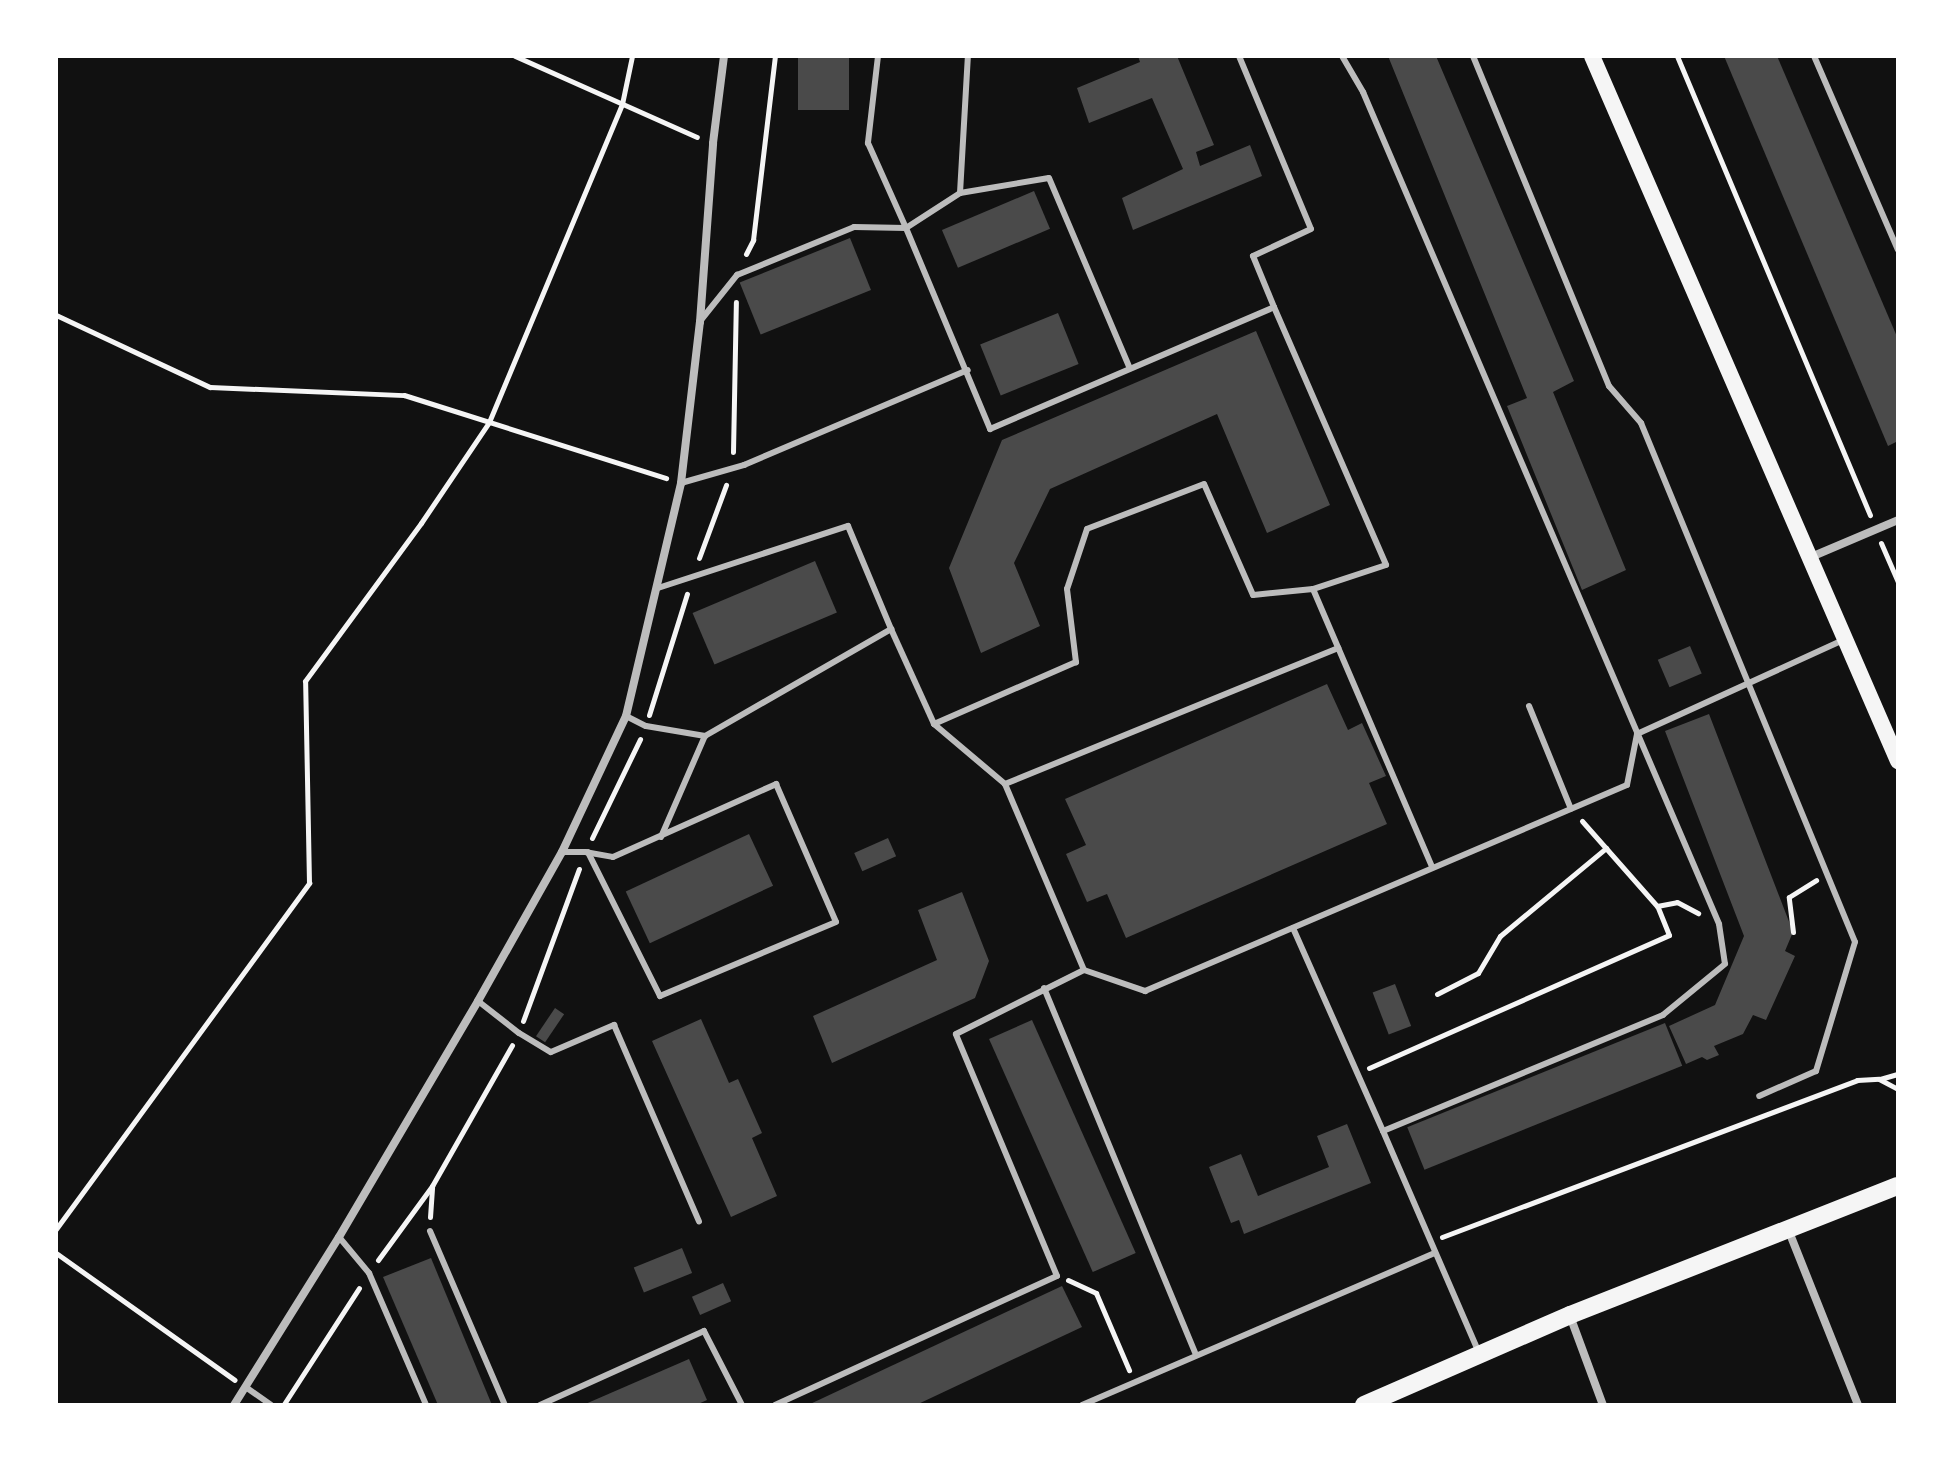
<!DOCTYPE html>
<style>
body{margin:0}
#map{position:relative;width:1954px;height:1461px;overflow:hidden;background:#111;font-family:"DejaVu Sans",sans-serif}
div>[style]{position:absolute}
.building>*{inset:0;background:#4a4a4a;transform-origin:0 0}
.path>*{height:5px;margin:-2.5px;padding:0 2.5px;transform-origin:2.5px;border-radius:2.5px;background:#f5f5f5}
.service>*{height:6px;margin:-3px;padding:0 3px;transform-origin:3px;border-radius:3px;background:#bcbcbc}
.minor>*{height:8px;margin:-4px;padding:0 4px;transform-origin:4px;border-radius:4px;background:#bcbcbc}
.secondary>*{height:16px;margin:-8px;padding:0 8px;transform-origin:8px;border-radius:8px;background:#f5f5f5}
.primary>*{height:18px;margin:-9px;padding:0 9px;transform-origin:9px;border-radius:9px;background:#f5f5f5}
span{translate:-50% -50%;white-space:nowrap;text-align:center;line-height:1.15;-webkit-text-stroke:6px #fff;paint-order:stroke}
.frame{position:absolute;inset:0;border:58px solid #fff;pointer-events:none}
</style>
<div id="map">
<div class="building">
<div style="left:798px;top:56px;width:51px;height:54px"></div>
<div style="clip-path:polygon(1138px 56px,1177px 56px,1214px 145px,1196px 152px,1200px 166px,1250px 145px,1262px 176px,1133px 230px,1122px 198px,1183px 169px,1152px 98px,1089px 123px,1077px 88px,1140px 62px)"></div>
<div style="clip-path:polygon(1388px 56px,1436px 56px,1574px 381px,1553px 392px,1626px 570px,1582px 590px,1507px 406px,1527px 398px)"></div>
<div style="clip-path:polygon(1724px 56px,1777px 56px,1898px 339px,1898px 441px,1888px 446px)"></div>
<div style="left:1034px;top:191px;width:41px;height:100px;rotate:67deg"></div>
<div style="left:850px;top:238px;width:56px;height:119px;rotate:68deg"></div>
<div style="left:1058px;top:313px;width:55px;height:84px;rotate:68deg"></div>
<div style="clip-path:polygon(1256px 331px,1330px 505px,1267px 533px,1217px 414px,1050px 489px,1014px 563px,1040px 626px,981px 653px,949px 568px,1002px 440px)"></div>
<div style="left:815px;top:561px;width:56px;height:133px;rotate:67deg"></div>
<div style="left:1690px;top:646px;width:30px;height:35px;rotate:67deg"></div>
<div style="clip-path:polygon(1327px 684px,1348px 730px,1362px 723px,1386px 776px,1369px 783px,1387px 824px,1126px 938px,1107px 894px,1087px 902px,1066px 854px,1086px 845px,1065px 799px)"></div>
<div style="clip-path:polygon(1709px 714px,1793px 932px,1785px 951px,1795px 956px,1766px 1020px,1753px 1015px,1743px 1034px,1714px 1046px,1719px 1055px,1707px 1060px,1702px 1057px,1686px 1064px,1669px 1026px,1715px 1005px,1744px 936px,1665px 731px)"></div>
<div style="left:749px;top:834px;width:57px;height:136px;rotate:65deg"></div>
<div style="left:888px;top:838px;width:20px;height:37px;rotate:66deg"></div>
<div style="clip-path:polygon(962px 892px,989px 961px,975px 998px,832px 1063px,813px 1016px,937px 960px,918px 910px)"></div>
<div style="left:1395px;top:984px;width:45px;height:24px;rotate:69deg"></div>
<div style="left:555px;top:1008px;width:11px;height:34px;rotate:34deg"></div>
<div style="clip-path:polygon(701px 1019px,729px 1083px,738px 1079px,762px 1133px,752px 1138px,777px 1196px,731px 1217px,652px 1041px)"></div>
<div style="left:1032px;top:1020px;width:255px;height:47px;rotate:66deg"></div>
<div style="left:1665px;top:1023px;width:46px;height:278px;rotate:68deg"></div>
<div style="clip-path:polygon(1347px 1124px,1371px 1183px,1244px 1234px,1239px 1220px,1231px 1223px,1209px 1167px,1241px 1154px,1258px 1196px,1329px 1167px,1317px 1136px)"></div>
<div style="left:682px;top:1248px;width:27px;height:52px;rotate:68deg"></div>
<div style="clip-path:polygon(431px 1258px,492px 1405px,438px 1405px,383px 1277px)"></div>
<div style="left:723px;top:1283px;width:20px;height:34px;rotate:66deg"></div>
<div style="clip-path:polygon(1062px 1286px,1082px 1327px,916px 1405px,808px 1405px)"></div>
<div style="clip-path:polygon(689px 1359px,707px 1400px,696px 1405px,583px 1405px)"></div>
</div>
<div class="path">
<div style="left:515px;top:56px;width:199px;rotate:24deg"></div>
<div style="left:1677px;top:56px;width:498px;rotate:67.2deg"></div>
<div style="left:746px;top:254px;width:16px;rotate:-63deg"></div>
<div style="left:753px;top:240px;width:185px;rotate:-83.2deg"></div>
<div style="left:56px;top:315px;width:170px;rotate:25.1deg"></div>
<div style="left:210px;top:387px;width:194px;rotate:2.4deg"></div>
<div style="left:404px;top:395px;width:275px;rotate:17.6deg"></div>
<div style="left:733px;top:452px;width:150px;rotate:-88.9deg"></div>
<div style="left:1881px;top:543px;width:43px;rotate:66.4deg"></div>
<div style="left:699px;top:558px;width:78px;rotate:-69.7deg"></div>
<div style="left:649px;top:715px;width:127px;rotate:-72.6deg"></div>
<div style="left:1582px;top:821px;width:113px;rotate:48.6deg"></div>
<div style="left:1657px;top:906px;width:20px;rotate:-11deg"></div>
<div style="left:1677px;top:902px;width:24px;rotate:28deg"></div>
<div style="left:592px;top:838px;width:110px;rotate:-64.1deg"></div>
<div style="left:1793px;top:932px;width:35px;rotate:-97deg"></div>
<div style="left:1789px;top:897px;width:32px;rotate:-32deg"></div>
<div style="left:1437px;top:994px;width:46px;rotate:-27.1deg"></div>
<div style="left:1478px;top:973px;width:43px;rotate:-59.3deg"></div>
<div style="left:1500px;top:936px;width:138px;rotate:-39.7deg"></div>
<div style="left:523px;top:1021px;width:162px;rotate:-69.8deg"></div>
<div style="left:1369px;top:1068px;width:328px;rotate:-23.9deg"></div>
<div style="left:1669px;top:935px;width:31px;rotate:-112deg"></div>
<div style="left:1880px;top:1079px;width:19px;rotate:-16deg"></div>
<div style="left:430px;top:1217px;width:30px;rotate:-86deg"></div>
<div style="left:56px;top:1229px;width:429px;rotate:-53.8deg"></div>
<div style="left:309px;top:883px;width:202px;rotate:-91.1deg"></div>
<div style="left:305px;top:681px;width:196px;rotate:-53.7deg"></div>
<div style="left:421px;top:523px;width:122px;rotate:-56deg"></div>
<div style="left:489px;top:422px;width:345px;rotate:-67.3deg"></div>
<div style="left:622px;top:104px;width:49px;rotate:-78.2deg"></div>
<div style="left:1442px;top:1237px;width:444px;rotate:-20.7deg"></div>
<div style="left:1857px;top:1080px;width:22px;rotate:-3deg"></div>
<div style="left:1879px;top:1079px;width:21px;rotate:28deg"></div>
<div style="left:56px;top:1253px;width:219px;rotate:35.4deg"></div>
<div style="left:378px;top:1260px;width:92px;rotate:-53.9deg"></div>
<div style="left:432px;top:1186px;width:162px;rotate:-60.4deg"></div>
<div style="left:1068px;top:1280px;width:31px;rotate:25deg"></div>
<div style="left:1096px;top:1293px;width:84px;rotate:66.8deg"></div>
<div style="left:284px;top:1404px;width:138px;rotate:-57.1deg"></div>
</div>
<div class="service">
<div style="left:878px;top:56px;width:88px;rotate:96.6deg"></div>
<div style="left:868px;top:143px;width:93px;rotate:65.9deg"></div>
<div style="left:906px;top:228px;width:64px;rotate:-32.9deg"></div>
<div style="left:960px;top:193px;width:90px;rotate:-9.6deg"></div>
<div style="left:1049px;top:178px;width:207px;rotate:67deg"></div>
<div style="left:1239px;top:56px;width:187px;rotate:67.4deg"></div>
<div style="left:1311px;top:229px;width:64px;rotate:155deg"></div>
<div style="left:1253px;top:256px;width:55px;rotate:67.6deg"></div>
<div style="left:1342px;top:56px;width:42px;rotate:59.7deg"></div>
<div style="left:1363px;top:92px;width:905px;rotate:66.83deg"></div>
<div style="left:1719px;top:924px;width:40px;rotate:81.5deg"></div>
<div style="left:1725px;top:964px;width:80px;rotate:140.6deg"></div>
<div style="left:1663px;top:1015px;width:303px;rotate:157.5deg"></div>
<div style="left:1383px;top:1131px;width:240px;rotate:66.6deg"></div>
<div style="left:1473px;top:56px;width:357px;rotate:67.6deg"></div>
<div style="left:1609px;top:386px;width:49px;rotate:49.1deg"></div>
<div style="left:1641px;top:423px;width:561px;rotate:67.59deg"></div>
<div style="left:1855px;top:942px;width:135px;rotate:106.8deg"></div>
<div style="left:1816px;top:1071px;width:62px;rotate:156.3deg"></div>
<div style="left:1814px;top:56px;width:211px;rotate:66.6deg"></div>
<div style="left:960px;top:193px;width:137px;rotate:-86.7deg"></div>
<div style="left:701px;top:320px;width:58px;rotate:-51.3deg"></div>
<div style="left:737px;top:275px;width:126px;rotate:-22.3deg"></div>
<div style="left:854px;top:227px;width:52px;rotate:1.1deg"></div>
<div style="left:906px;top:228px;width:218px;rotate:67.3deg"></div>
<div style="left:990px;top:429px;width:309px;rotate:-23.2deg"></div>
<div style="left:1274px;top:307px;width:281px;rotate:66.5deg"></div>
<div style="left:1386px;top:565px;width:77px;rotate:161.8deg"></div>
<div style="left:1313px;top:589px;width:60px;rotate:174.3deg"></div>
<div style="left:1253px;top:595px;width:121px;rotate:-113.8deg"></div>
<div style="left:1204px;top:484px;width:125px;rotate:159deg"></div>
<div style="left:1087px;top:529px;width:63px;rotate:108.4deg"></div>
<div style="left:1067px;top:589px;width:74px;rotate:83deg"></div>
<div style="left:1076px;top:662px;width:155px;rotate:156.4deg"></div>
<div style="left:681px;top:483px;width:66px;rotate:-15.9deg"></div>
<div style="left:744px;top:465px;width:243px;rotate:-23deg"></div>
<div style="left:658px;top:588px;width:200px;rotate:-18.1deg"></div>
<div style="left:848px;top:526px;width:112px;rotate:67.3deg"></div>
<div style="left:1313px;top:589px;width:302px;rotate:66.8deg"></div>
<div style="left:1529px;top:706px;width:111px;rotate:67.8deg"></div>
<div style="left:626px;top:716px;width:22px;rotate:27deg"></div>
<div style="left:646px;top:726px;width:60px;rotate:9.6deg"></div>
<div style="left:705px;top:736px;width:215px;rotate:-29.9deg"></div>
<div style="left:891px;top:629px;width:104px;rotate:65.6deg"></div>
<div style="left:934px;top:724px;width:93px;rotate:40.2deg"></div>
<div style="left:1005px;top:784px;width:202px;rotate:67deg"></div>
<div style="left:1005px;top:784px;width:360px;rotate:-22.2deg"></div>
<div style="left:661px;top:837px;width:110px;rotate:-66.5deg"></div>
<div style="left:562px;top:852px;width:23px"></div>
<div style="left:585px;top:852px;width:28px;rotate:10deg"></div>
<div style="left:613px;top:857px;width:179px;rotate:-24.1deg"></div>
<div style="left:776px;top:784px;width:150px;rotate:66.5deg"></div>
<div style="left:836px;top:922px;width:191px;rotate:157.2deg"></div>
<div style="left:660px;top:996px;width:161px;rotate:-116.6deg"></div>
<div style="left:1293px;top:928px;width:222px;rotate:66.1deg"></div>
<div style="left:1044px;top:988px;width:395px;rotate:67.5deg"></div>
<div style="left:478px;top:1001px;width:52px;rotate:38deg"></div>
<div style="left:519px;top:1033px;width:37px;rotate:31deg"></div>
<div style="left:551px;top:1052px;width:69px;rotate:-23.2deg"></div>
<div style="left:614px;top:1025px;width:214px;rotate:66.6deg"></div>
<div style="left:430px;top:1231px;width:189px;rotate:66.7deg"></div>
<div style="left:339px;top:1237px;width:47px;rotate:50.2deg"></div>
<div style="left:369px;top:1273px;width:144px;rotate:66.6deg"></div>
<div style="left:247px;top:1388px;width:29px;rotate:35deg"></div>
<div style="left:540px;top:1405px;width:180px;rotate:-24.3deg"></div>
<div style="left:704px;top:1331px;width:83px;rotate:62.8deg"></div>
<div style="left:775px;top:1405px;width:310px;rotate:-24.6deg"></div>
<div style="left:1057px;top:1276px;width:262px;rotate:-112.7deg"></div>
<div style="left:956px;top:1034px;width:143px;rotate:-26.6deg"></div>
<div style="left:1084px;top:970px;width:65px;rotate:19deg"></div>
<div style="left:1145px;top:991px;width:524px;rotate:-23.14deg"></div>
<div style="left:1627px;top:785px;width:52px;rotate:-78.9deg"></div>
<div style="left:1637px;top:734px;width:229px;rotate:-24.5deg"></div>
<div style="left:1082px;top:1405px;width:384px;rotate:-23.3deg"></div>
</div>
<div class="minor">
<div style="left:1811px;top:557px;width:95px;rotate:-23deg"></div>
<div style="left:1788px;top:1229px;width:189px;rotate:68.3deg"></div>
<div style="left:1570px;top:1316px;width:95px;rotate:69.7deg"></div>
<div style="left:234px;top:1405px;width:198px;rotate:-58deg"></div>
<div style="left:339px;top:1237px;width:274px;rotate:-59.5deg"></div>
<div style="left:478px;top:1001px;width:171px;rotate:-60.6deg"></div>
<div style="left:562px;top:852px;width:150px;rotate:-64.8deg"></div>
<div style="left:626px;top:716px;width:239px;rotate:-76.7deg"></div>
<div style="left:681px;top:483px;width:162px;rotate:-83.3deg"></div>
<div style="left:700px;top:322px;width:179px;rotate:-85.8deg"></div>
<div style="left:713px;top:143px;width:88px;rotate:-82.8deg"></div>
</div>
<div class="secondary">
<div style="left:1592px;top:56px;width:769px;rotate:66.54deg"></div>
</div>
<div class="primary">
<div style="left:1364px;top:1405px;width:225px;rotate:-23.6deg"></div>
<div style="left:1570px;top:1315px;width:352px;rotate:-21.5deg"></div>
</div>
<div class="frame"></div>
</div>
